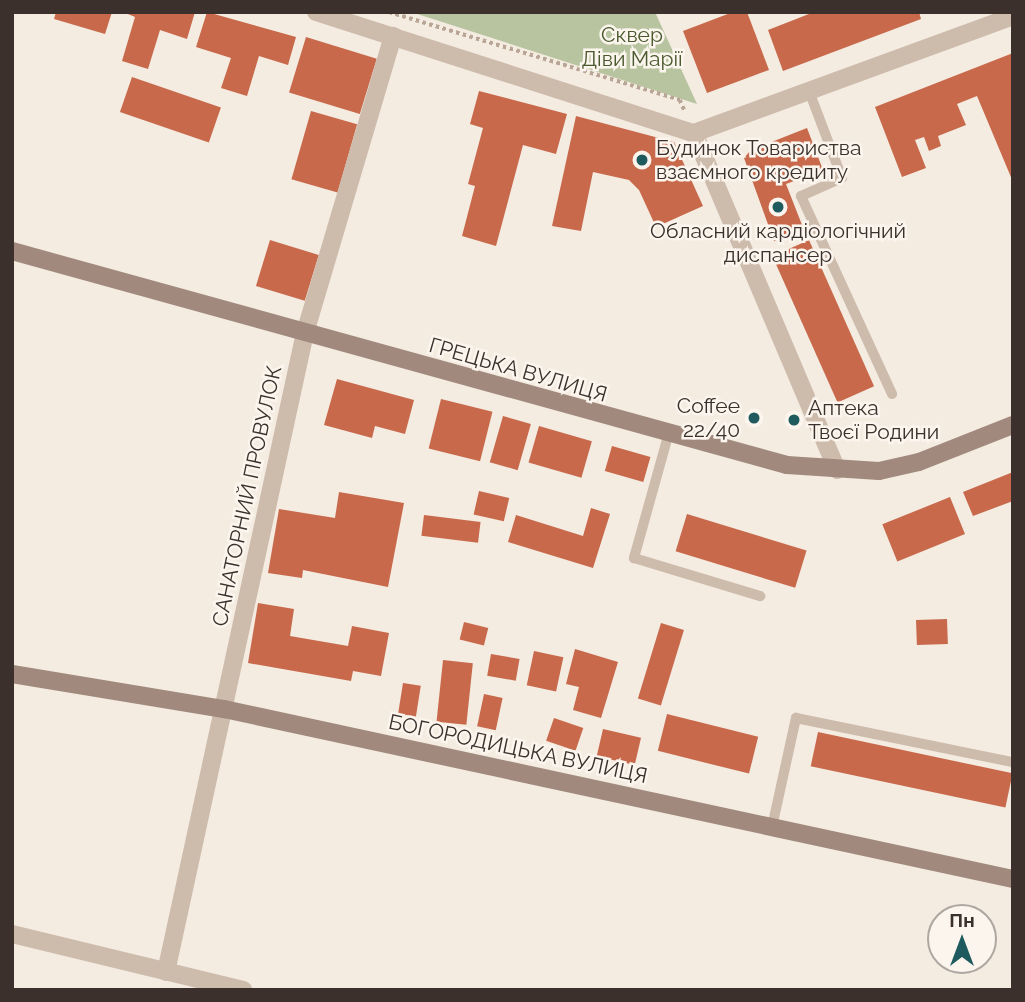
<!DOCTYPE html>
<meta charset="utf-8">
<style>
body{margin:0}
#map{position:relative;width:1025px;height:1002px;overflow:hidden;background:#f4ebe1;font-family:Raleway,sans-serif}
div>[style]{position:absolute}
.green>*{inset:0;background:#b8c4a0}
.building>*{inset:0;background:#c8694b;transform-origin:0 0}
.path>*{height:3.5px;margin-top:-1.75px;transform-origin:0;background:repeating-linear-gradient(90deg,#b9a596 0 3.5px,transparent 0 7px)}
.lane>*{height:10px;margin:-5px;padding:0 5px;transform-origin:5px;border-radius:5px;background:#cdbbac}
.street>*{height:18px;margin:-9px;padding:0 9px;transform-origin:9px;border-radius:9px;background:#cdbbac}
.secondary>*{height:18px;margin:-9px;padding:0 9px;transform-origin:9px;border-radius:9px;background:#a18a7d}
.dots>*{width:19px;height:19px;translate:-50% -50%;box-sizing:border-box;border:4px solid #fbf5ee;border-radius:50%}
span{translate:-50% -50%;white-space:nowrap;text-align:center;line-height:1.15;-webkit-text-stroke:5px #fbf5ee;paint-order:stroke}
.park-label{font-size:21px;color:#4a5a2e}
.poi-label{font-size:21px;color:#3b302b}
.left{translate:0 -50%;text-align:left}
.right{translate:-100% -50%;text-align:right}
.street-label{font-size:21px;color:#3b302b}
.frame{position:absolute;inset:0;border:14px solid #3b302b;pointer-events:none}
.north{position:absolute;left:927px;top:904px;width:70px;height:70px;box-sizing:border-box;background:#fbf5ee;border:2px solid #aea6a0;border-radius:50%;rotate:0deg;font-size:19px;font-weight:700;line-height:28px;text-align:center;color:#3b302b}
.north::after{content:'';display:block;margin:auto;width:24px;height:32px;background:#1f5a5e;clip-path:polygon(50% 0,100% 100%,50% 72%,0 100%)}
</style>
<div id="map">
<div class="green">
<div style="clip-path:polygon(411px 12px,655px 12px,697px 104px)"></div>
</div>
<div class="building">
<div style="clip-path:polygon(56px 12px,112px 12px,105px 34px,54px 19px)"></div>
<div style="clip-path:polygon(123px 12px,195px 12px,187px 39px,160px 30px,148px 69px,122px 61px,135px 17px)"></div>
<div style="clip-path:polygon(207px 12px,296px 37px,288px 65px,259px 56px,247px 96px,221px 88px,231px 58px,196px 47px)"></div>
<div style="clip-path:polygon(733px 12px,747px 12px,769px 70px,707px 93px,683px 31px)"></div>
<div style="clip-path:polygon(814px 12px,919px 12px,921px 19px,783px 71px,768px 30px)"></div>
<div style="left:306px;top:37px;width:74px;height:58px;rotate:17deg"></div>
<div style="clip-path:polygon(1013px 53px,1013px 182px,977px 96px,957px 104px,966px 125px,938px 136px,941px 146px,929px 151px,924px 137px,915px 140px,926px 168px,902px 177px,875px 107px)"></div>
<div style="left:132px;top:77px;width:94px;height:37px;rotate:19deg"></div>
<div style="clip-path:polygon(479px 91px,567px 114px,556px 154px,523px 145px,496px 246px,462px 236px,475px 186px,468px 184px,483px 128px,470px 124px)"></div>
<div style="left:311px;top:111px;width:48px;height:71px;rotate:16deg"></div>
<div style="clip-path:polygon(576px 116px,674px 142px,703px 206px,656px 227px,639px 190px,629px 180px,593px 172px,581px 231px,552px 226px)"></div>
<div style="clip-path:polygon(807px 128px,823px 170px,786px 184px,804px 230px,774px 241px,744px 158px,751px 150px)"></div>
<div style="left:270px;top:240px;width:51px;height:48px;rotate:17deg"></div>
<div style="left:809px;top:240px;width:160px;height:40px;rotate:66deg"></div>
<div style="clip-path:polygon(337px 379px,414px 400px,405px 434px,375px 426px,372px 438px,324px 425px)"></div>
<div style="left:441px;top:399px;width:53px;height:51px;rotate:14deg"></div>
<div style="left:503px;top:416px;width:29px;height:48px;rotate:16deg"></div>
<div style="left:539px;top:426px;width:55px;height:38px;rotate:16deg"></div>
<div style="left:612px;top:446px;width:40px;height:26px;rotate:16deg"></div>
<div style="clip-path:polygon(1013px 472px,1013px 501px,973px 516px,963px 492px)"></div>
<div style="left:479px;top:491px;width:31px;height:24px;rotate:13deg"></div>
<div style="clip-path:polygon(339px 492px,404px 503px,388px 587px,303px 570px,302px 578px,268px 573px,279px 509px,335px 518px)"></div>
<div style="left:950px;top:497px;width:40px;height:73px;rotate:68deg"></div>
<div style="clip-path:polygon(591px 508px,610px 514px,593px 568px,508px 542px,516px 515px,583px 536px)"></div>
<div style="left:687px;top:514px;width:125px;height:39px;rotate:17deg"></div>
<div style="left:424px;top:515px;width:57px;height:21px;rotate:7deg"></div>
<div style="clip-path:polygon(258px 603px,294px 609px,290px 636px,348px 646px,352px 626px,389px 633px,381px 676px,353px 671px,351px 681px,248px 663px)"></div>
<div style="left:947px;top:619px;width:25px;height:31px;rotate:88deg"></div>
<div style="left:464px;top:622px;width:25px;height:18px;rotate:14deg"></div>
<div style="left:661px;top:623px;width:24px;height:79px;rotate:17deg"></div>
<div style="clip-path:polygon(575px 649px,618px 662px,601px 718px,573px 710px,579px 687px,566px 684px)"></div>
<div style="left:534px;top:651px;width:30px;height:35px;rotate:12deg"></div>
<div style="left:491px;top:654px;width:29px;height:22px;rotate:10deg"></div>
<div style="left:443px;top:660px;width:30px;height:62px;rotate:6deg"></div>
<div style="left:403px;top:683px;width:18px;height:31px;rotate:9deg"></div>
<div style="left:484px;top:694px;width:19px;height:33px;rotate:12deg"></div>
<div style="left:667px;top:714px;width:94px;height:38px;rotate:14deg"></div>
<div style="left:554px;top:718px;width:31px;height:24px;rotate:19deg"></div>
<div style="left:603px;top:729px;width:39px;height:28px;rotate:13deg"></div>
<div style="left:818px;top:732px;width:199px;height:35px;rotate:12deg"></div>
</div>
<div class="path">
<div style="left:389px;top:12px;width:304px;rotate:16.8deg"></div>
<div style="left:680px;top:100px;width:13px;rotate:67deg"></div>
</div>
<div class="lane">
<div style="left:809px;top:91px;width:93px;rotate:69.2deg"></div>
<div style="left:842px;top:178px;width:45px;rotate:156.3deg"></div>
<div style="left:801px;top:196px;width:218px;rotate:65.3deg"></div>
<div style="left:668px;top:436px;width:127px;rotate:105.6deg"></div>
<div style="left:634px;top:558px;width:132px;rotate:16.8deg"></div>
<div style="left:772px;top:827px;width:112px;rotate:-77.6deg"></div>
<div style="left:796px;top:718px;width:221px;rotate:11.5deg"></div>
</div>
<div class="street">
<div style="left:316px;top:12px;width:397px;rotate:17.8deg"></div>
<div style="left:694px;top:133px;width:340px;rotate:-20.1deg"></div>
<div style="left:694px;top:133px;width:366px;rotate:67deg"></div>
<div style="left:12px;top:934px;width:238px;rotate:13.6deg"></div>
<div style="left:166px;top:972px;width:654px;rotate:-77.73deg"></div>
<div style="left:305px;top:333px;width:310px;rotate:-73.5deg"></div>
</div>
<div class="secondary">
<div style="left:12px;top:251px;width:804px;rotate:15.44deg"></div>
<div style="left:787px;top:465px;width:92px;rotate:3.7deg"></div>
<div style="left:879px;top:471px;width:41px;rotate:-12.7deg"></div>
<div style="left:919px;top:462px;width:101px;rotate:-21.5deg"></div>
<div style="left:12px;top:674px;width:215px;rotate:9.4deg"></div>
<div style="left:224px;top:709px;width:807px;rotate:12.16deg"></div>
</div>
<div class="dots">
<div style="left:642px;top:160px;background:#1f5a5e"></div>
<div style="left:778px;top:207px;background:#1f5a5e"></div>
<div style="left:754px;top:418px;background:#1f5a5e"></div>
<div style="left:794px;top:420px;background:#1f5a5e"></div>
</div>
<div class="park-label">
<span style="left:632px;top:47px">Сквер<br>Діви Марії</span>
</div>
<div class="poi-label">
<span class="left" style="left:656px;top:160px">Будинок Товариства<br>взаємного кредиту</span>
<span style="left:778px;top:243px">Обласний кардіологічний<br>диспансер</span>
<span class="right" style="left:740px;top:418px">Coffee<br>22/40</span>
<span class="left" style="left:808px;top:420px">Аптека<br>Твоєї Родини</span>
</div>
<div class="street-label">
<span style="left:518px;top:370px;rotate:16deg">ГРЕЦЬКА ВУЛИЦЯ</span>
<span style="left:247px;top:496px;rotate:-78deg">САНАТОРНИЙ ПРОВУЛОК</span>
<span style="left:518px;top:749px;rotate:12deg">БОГОРОДИЦЬКА ВУЛИЦЯ</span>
</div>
<div class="frame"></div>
<div class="north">Пн</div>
</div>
